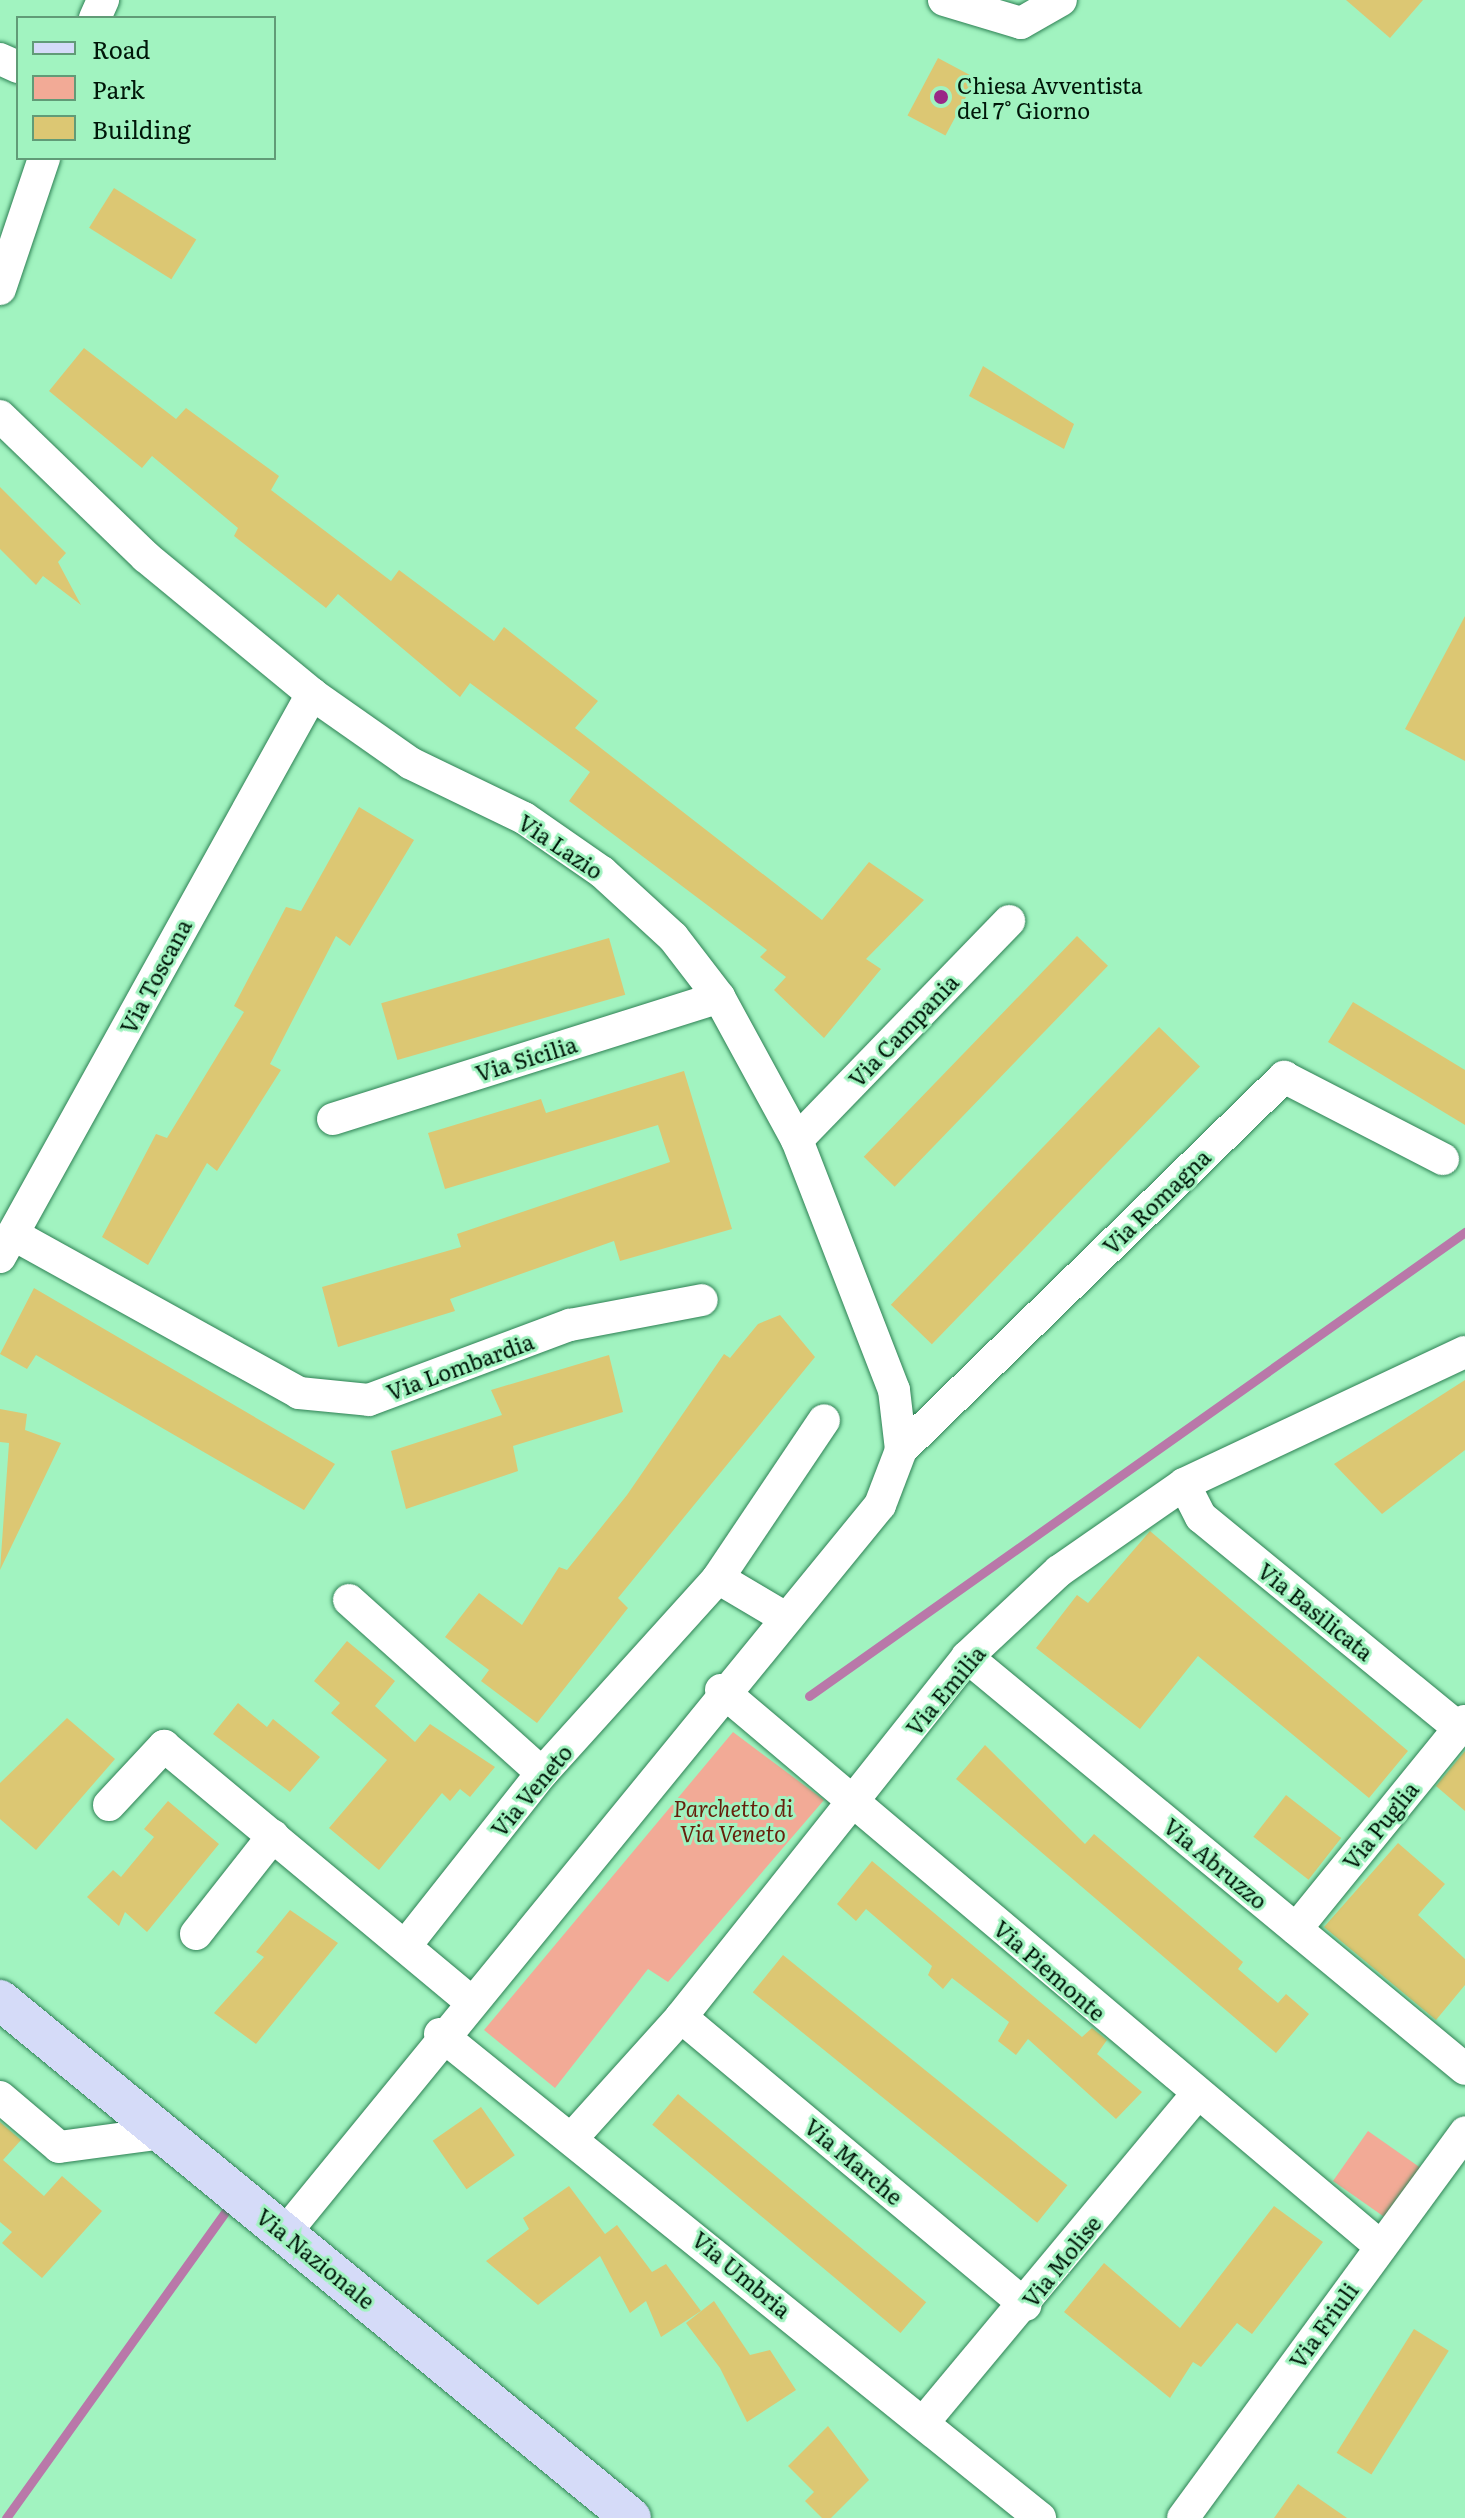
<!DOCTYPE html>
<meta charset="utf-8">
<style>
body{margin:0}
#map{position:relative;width:1465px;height:2518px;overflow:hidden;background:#a1f3c0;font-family:Literata,serif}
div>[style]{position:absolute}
.green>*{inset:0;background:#f2aa96;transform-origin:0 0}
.stream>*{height:9px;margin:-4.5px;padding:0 4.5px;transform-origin:4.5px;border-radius:4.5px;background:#b978a9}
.building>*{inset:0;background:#dcc773;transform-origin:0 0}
.roads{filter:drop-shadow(0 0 2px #2e8154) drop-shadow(0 0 2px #2e8154)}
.minor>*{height:32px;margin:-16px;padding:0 16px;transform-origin:16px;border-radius:16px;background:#fff}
.major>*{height:40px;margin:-20px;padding:0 20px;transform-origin:20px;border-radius:20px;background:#d5dbf8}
.dots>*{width:22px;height:22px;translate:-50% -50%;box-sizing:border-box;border:4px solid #a1f3c0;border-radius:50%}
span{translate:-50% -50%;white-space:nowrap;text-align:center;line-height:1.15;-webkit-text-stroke:6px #a1f3c0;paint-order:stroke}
.poi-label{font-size:22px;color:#001709}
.left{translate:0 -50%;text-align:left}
.street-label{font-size:22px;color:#001709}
.park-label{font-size:22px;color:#661f0b;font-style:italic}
.legend{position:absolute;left:16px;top:16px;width:260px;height:144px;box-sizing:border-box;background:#a1f3c0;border:2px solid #619b77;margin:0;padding:10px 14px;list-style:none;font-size:24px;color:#001709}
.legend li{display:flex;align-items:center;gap:16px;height:40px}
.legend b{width:40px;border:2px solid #619b77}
</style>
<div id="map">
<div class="green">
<div style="clip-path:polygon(733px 1732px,824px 1800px,668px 1982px,648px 1969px,555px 2088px,484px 2030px)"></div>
<div style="left:1368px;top:2131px;width:64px;height:61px;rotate:35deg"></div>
</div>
<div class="stream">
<div style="left:809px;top:1696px;width:804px;rotate:-35.27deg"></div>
<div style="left:6px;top:2518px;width:376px;rotate:-54.4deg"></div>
</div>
<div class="building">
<div style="clip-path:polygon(1346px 0,1423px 0,1390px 38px)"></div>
<div style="left:938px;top:58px;width:43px;height:65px;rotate:28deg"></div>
<div style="left:114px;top:188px;width:97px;height:47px;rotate:32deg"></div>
<div style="clip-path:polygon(84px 348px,176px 419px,186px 408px,279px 476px,271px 490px,391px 581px,399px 570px,494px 641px,504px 627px,598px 701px,575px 728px,822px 920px,869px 862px,924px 900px,866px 959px,881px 969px,824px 1038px,774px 990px,786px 977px,760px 957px,767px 950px,569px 801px,590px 772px,470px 683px,460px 697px,338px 594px,326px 608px,234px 536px,238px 528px,152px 456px,142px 468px,49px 391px)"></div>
<div style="clip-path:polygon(983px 366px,1074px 424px,1064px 449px,969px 396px)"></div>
<div style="clip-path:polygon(0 487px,66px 553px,58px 562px,81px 605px,43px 576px,36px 585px,0 549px)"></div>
<div style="clip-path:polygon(1465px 616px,1465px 761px,1405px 729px)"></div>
<div style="clip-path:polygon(359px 807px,414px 840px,350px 946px,336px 936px,270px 1064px,281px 1070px,217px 1171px,207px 1163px,148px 1265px,102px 1237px,156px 1134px,167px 1138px,244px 1012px,234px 1006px,286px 907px,301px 911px)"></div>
<div style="left:1077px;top:936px;width:43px;height:307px;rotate:44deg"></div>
<div style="left:609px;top:938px;width:59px;height:237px;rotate:74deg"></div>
<div style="clip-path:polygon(1353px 1002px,1465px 1070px,1465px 1125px,1328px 1042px)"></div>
<div style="left:1159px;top:1027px;width:57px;height:386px;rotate:44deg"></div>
<div style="clip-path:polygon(684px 1071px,732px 1229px,620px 1261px,614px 1241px,450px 1299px,455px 1311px,338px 1347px,322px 1287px,461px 1247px,457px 1234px,670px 1162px,658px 1125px,445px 1189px,428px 1133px,541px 1099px,546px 1113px)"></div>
<div style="clip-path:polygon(34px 1288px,335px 1464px,304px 1510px,36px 1355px,27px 1369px,0 1354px)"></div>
<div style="clip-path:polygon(780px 1315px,815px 1357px,618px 1598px,628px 1608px,537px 1723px,481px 1681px,489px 1670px,445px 1637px,479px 1593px,522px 1625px,559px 1567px,567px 1570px,627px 1495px,724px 1354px,730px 1358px,758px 1324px)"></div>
<div style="clip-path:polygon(609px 1355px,623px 1412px,513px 1446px,518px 1471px,406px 1509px,391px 1451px,502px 1415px,491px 1390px)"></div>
<div style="clip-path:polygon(1465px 1380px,1465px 1450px,1382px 1514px,1334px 1464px)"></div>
<div style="clip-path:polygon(0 1409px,27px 1414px,25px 1430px,61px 1443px,0 1570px,9px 1443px,0 1442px)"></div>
<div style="clip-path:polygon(1150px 1531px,1408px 1751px,1369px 1798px,1198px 1656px,1140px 1729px,1036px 1648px,1077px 1595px,1088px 1603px)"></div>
<div style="clip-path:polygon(347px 1641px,395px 1681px,375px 1706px,415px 1742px,430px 1724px,495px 1767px,470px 1797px,460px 1789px,450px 1801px,442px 1793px,379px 1870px,329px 1828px,387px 1760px,331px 1713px,340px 1703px,314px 1681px)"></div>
<div style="clip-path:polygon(238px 1703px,267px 1727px,273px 1719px,320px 1757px,290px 1792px,213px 1734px)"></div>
<div style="clip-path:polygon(67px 1718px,115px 1759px,36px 1850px,0 1819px,0 1783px)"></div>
<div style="clip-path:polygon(985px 1745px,1085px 1844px,1094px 1834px,1243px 1962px,1238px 1969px,1278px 2003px,1286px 1994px,1309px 2014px,1276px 2053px,956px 1779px)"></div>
<div style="clip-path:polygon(1465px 1751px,1465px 1811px,1436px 1786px)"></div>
<div style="left:1286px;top:1795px;width:70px;height:53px;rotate:38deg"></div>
<div style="clip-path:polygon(168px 1801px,219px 1844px,147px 1932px,125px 1912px,119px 1926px,87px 1897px,113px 1870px,121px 1877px,154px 1837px,144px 1829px)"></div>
<div style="clip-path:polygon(1398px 1843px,1445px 1884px,1418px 1915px,1465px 1959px,1465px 1985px,1436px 2020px,1324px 1927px)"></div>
<div style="clip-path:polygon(872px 1861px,1082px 2037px,1092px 2028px,1107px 2040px,1097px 2054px,1142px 2092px,1116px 2119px,1028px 2039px,1016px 2055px,998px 2041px,1009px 2022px,952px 1978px,943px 1989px,928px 1975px,932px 1966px,866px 1909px,856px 1921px,837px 1904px)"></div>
<div style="clip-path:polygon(290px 1910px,338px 1943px,256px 2044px,214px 2013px,264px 1957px,256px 1952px)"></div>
<div style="left:783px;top:1955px;width:366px;height:48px;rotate:39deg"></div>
<div style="left:678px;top:2094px;width:324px;height:40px;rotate:40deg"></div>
<div style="left:481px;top:2107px;width:59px;height:59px;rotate:55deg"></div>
<div style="clip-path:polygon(0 2122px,21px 2140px,3px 2160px,44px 2196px,62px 2176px,102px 2211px,42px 2278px,2px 2243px,12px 2232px,0 2222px)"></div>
<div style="clip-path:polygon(569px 2186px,605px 2234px,617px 2225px,652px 2272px,666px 2264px,701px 2311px,661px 2337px,646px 2301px,630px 2313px,600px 2256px,538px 2305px,486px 2261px,529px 2229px,523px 2218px)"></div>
<div style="clip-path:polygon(1274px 2206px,1323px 2242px,1252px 2334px,1237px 2323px,1201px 2367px,1193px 2362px,1170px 2398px,1064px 2312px,1104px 2263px,1180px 2328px)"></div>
<div style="clip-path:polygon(714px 2301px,750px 2355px,770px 2350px,796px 2390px,747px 2422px,720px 2368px,686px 2323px)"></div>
<div style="left:1414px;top:2329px;width:41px;height:146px;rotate:32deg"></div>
<div style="clip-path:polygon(828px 2426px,869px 2480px,831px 2518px,822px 2518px,805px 2501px,814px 2492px,788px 2466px)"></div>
<div style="clip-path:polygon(1298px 2484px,1347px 2518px,1274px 2518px)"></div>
</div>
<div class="roads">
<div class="minor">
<div style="left:944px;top:0;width:80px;rotate:16.6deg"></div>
<div style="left:1021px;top:23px;width:46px;rotate:-29.9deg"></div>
<div style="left:95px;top:18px;width:20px;rotate:-66deg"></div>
<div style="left:0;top:59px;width:20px;rotate:24deg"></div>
<div style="left:0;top:289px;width:138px;rotate:-71.4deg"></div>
<div style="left:0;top:416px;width:203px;rotate:44deg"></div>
<div style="left:146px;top:557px;width:215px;rotate:39.5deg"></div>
<div style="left:312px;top:694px;width:120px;rotate:35.1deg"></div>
<div style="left:410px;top:763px;width:127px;rotate:25.8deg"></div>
<div style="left:524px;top:818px;width:95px;rotate:34.7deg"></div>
<div style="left:602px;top:872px;width:96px;rotate:42.5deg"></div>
<div style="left:673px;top:937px;width:76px;rotate:52.5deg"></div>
<div style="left:719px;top:997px;width:163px;rotate:61.4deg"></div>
<div style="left:797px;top:1140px;width:268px;rotate:68.8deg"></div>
<div style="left:894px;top:1390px;width:60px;rotate:83.3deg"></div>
<div style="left:333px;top:1119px;width:405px;rotate:-17.5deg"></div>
<div style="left:797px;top:1140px;width:305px;rotate:-45.9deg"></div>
<div style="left:16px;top:1236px;width:324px;rotate:29deg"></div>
<div style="left:299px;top:1393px;width:70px;rotate:5.7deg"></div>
<div style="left:369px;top:1400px;width:215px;rotate:-20.5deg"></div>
<div style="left:570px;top:1325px;width:134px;rotate:-10.7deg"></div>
<div style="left:0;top:1257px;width:644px;rotate:-61.01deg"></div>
<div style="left:1184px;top:1484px;width:37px;rotate:63deg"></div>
<div style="left:1201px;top:1517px;width:333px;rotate:39.3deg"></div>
<div style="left:718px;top:1578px;width:190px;rotate:-56.1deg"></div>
<div style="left:349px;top:1600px;width:259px;rotate:41.9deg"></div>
<div style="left:967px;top:1657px;width:646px;rotate:39.6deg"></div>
<div style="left:721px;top:1690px;width:862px;rotate:40.15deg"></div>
<div style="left:109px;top:1805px;width:81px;rotate:-47deg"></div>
<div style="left:164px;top:1746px;width:397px;rotate:39.8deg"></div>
<div style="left:1296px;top:1929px;width:268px;rotate:-50.9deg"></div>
<div style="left:196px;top:1934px;width:125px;rotate:-51.8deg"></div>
<div style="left:406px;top:1945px;width:219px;rotate:-51.7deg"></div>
<div style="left:542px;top:1773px;width:263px;rotate:-47.9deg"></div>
<div style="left:718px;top:1578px;width:77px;rotate:30.6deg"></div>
<div style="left:681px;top:2017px;width:449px;rotate:39.9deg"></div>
<div style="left:440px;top:2034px;width:771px;rotate:38.89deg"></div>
<div style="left:0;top:2097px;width:77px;rotate:40.3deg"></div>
<div style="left:59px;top:2147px;width:104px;rotate:-7.7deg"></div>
<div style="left:574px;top:2136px;width:160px;rotate:-48deg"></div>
<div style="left:681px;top:2017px;width:460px;rotate:-51.5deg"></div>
<div style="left:967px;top:1657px;width:126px;rotate:-43.1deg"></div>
<div style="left:1059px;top:1571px;width:152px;rotate:-34.8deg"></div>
<div style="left:1184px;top:1484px;width:310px;rotate:-25.2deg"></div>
<div style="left:285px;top:2233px;width:940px;rotate:-50.74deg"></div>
<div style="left:880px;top:1505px;width:59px;rotate:-69.1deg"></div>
<div style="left:901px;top:1450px;width:535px;rotate:-44.24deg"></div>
<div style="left:1284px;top:1077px;width:179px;rotate:27.3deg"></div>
<div style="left:923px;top:2423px;width:425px;rotate:-50.2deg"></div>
<div style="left:1183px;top:2518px;width:478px;rotate:-53.8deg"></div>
</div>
<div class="major">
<div style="left:0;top:2000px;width:816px;rotate:39.38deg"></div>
</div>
</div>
<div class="dots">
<div style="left:941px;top:97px;background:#9a2886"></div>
</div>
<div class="poi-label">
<span class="left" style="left:957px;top:97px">Chiesa Avventista<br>del 7° Giorno</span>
</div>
<div class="street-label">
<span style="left:561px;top:846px;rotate:34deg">Via Lazio</span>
<span style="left:155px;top:976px;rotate:-62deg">Via Toscana</span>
<span style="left:903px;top:1030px;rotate:-46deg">Via Campania</span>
<span style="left:526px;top:1058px;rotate:-17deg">Via Sicilia</span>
<span style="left:1156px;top:1201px;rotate:-44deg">Via Romagna</span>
<span style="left:460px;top:1366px;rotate:-20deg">Via Lombardia</span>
<span style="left:1316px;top:1611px;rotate:39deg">Via Basilicata</span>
<span style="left:945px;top:1690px;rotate:-50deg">Via Emilia</span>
<span style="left:531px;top:1790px;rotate:-50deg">Via Veneto</span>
<span style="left:1380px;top:1825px;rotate:-51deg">Via Puglia</span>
<span style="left:1216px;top:1863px;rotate:40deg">Via Abruzzo</span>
<span style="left:1050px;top:1970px;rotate:41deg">Via Piemonte</span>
<span style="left:854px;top:2161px;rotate:40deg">Via Marche</span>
<span style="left:316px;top:2258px;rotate:39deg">Via Nazionale</span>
<span style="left:1061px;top:2261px;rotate:-51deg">Via Molise</span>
<span style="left:742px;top:2274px;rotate:40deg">Via Umbria</span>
<span style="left:1323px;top:2325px;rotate:-54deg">Via Friuli</span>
</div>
<div class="park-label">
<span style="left:733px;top:1820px">Parchetto di<br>Via Veneto</span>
</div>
<ul class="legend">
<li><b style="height:10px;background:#d5dbf8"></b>Road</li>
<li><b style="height:22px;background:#f2aa96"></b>Park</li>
<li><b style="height:22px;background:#dcc773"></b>Building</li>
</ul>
</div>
